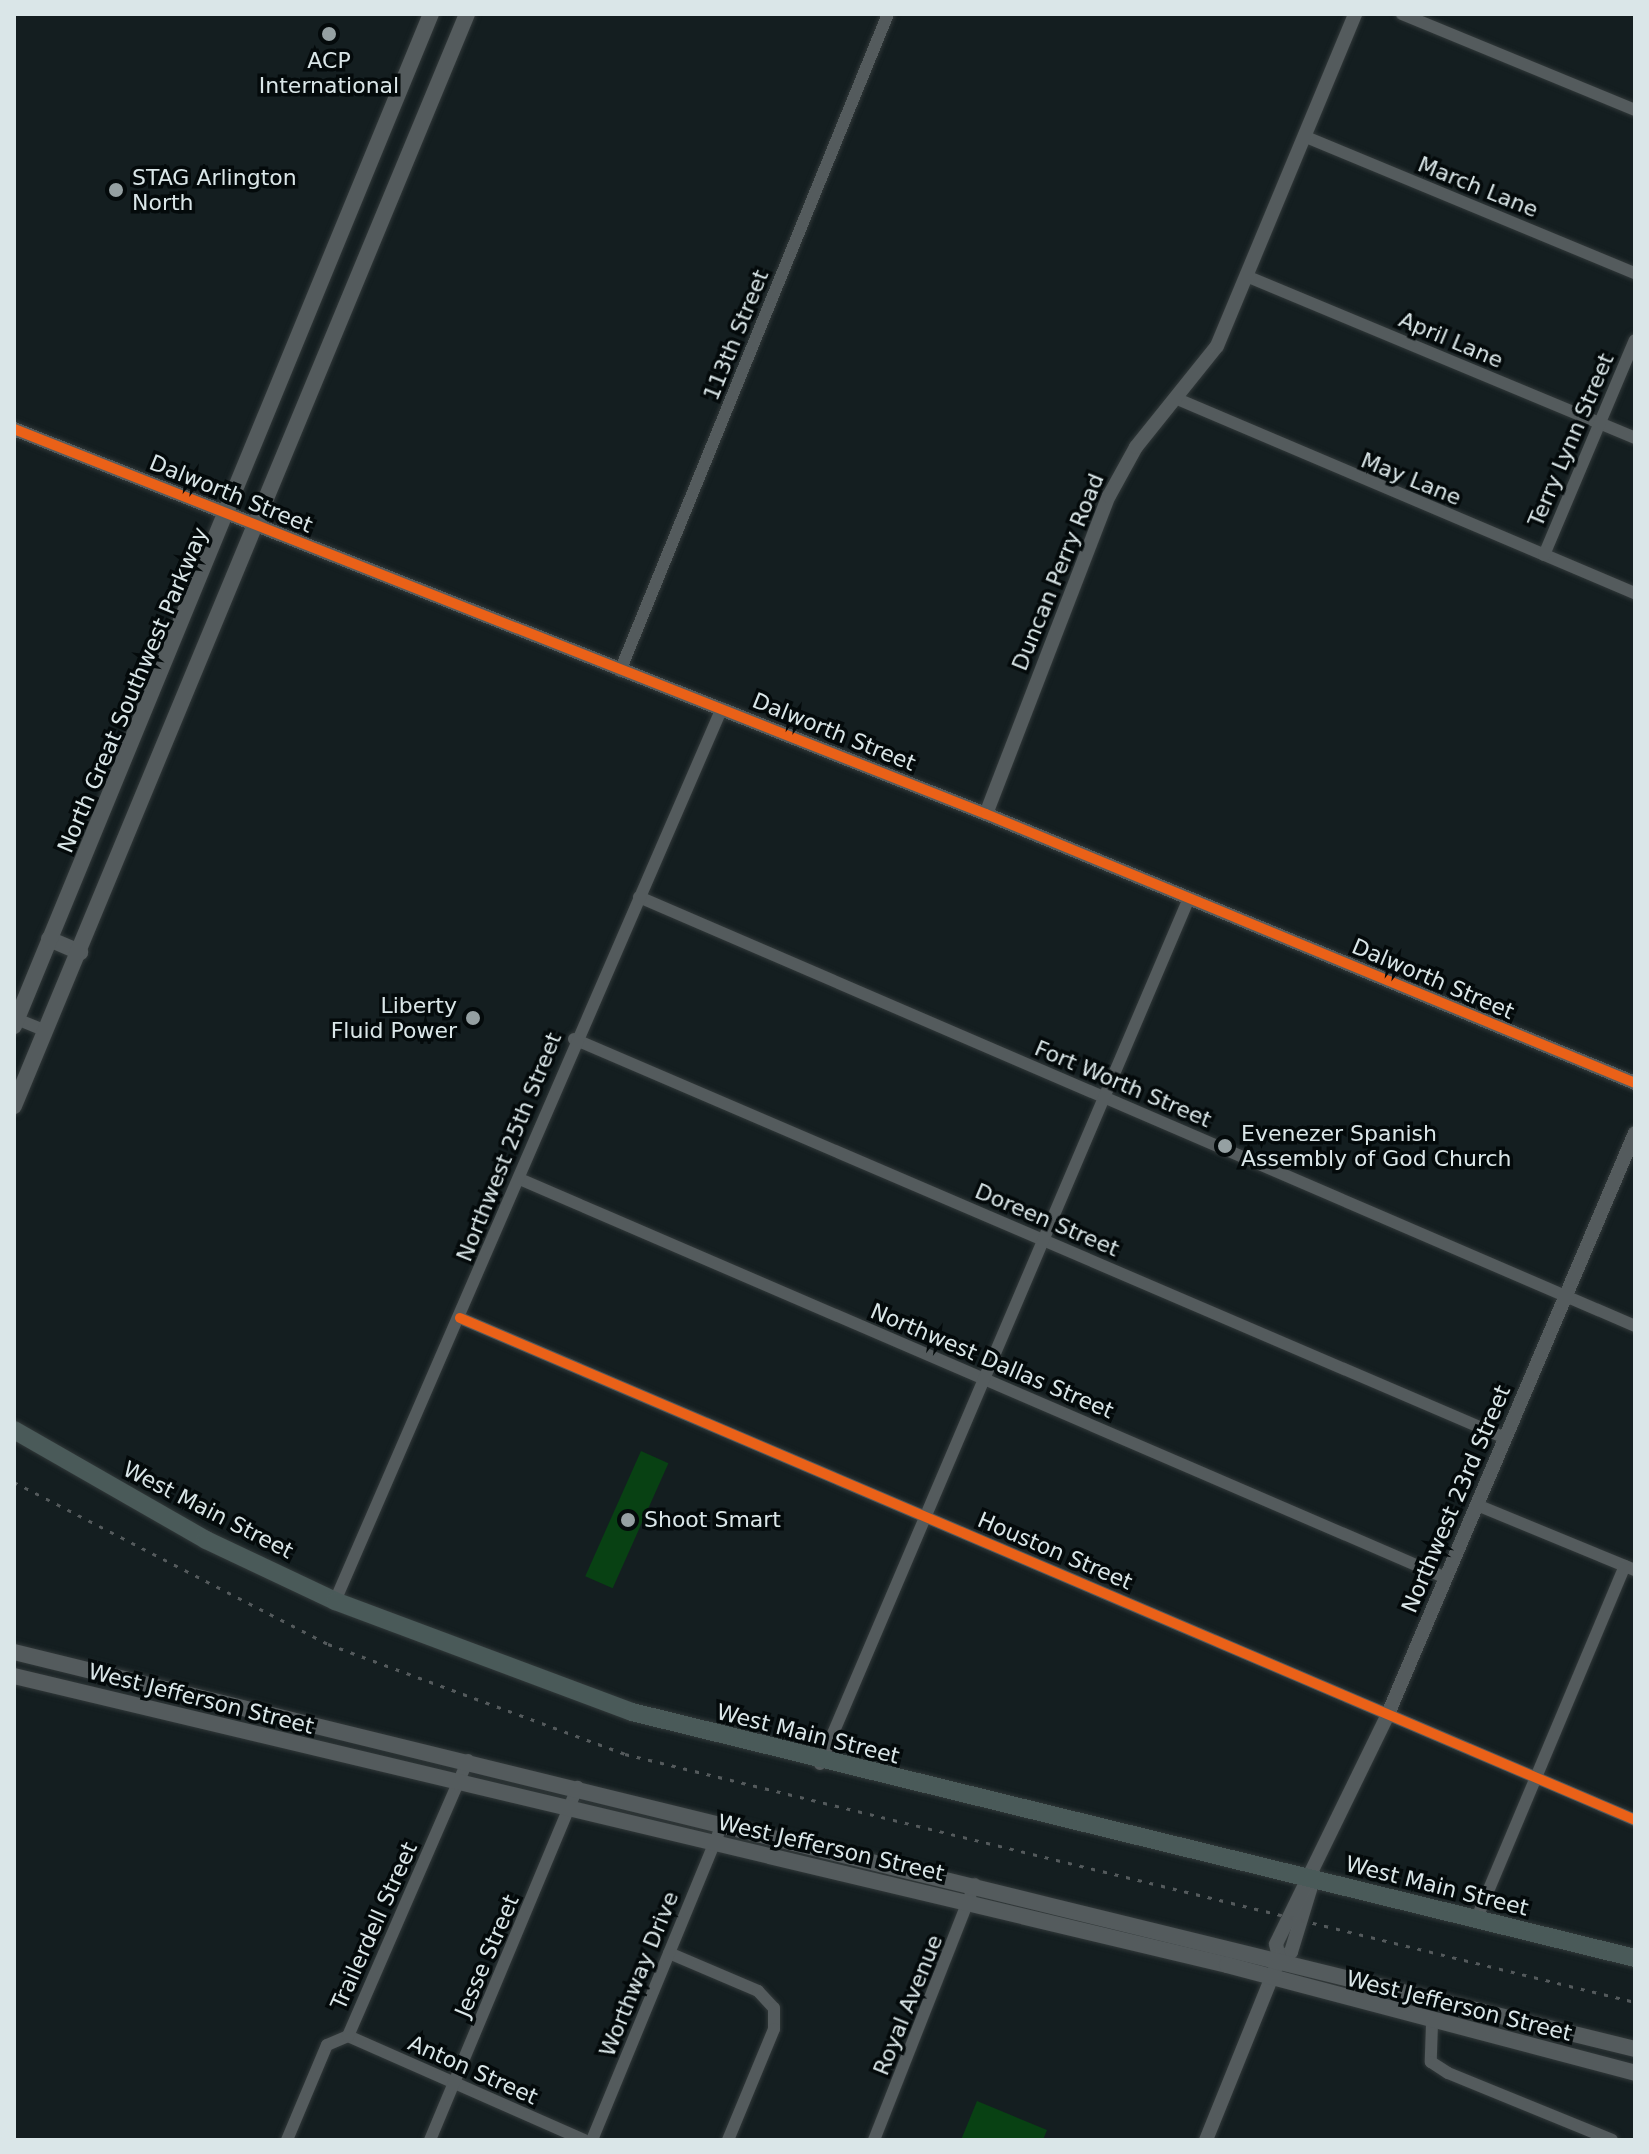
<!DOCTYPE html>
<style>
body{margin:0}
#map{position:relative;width:1649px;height:2154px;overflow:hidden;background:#141e20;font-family:"DejaVu Sans",sans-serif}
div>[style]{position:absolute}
.green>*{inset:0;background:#084113;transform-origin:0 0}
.roads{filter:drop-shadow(0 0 2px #313839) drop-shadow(0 0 2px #313839)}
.minor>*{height:12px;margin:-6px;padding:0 6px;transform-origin:6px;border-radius:6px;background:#545b5d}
.tertiary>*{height:14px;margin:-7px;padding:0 7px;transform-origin:7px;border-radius:7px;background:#545b5d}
.secondary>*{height:16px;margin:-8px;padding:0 8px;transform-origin:8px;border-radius:8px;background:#545b5d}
.primary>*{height:18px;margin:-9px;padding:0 9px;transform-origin:9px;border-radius:9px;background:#4a5a59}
.rail>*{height:3px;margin-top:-1.5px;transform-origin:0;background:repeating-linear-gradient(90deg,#545a5c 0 4px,transparent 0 12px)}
.cycleway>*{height:10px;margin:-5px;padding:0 5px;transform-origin:5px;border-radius:5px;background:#ea6118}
.dots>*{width:22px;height:22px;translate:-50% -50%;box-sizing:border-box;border:4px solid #040a0b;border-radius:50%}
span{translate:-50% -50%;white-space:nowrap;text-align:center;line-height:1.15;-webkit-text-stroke:7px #040a0b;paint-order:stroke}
.poi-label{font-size:22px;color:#dae6e8}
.left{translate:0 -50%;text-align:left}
.right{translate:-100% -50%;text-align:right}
.street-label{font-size:22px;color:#dae6e8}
.frame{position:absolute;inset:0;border:16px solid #dae6e8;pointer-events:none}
</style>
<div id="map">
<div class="green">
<div style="left:641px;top:1451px;width:30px;height:137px;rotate:24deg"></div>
<div style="clip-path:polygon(977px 2101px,1047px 2130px,1043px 2140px,961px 2140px)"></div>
</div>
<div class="roads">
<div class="minor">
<div style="left:1402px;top:14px;width:252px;rotate:22.4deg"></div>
<div style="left:1306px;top:137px;width:356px;rotate:22.5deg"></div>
<div style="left:1251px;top:278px;width:416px;rotate:22.6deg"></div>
<div style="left:1175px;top:398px;width:500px;rotate:23deg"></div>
<div style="left:1544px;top:555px;width:233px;rotate:-67.1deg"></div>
<div style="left:620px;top:671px;width:710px;rotate:-67.81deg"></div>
<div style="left:639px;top:897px;width:1084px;rotate:23.3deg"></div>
<div style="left:14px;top:1018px;width:35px;rotate:22deg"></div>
<div style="left:574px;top:1039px;width:1013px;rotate:23.2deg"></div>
<div style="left:522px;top:1180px;width:1006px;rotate:23.3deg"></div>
<div style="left:460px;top:1318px;width:1278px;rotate:23.13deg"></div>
<div style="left:1477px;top:1505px;width:171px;rotate:22.4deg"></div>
<div style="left:335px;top:1601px;width:973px;rotate:-66.57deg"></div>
<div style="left:820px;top:1764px;width:941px;rotate:-66.92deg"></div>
<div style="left:1476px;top:1920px;width:384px;rotate:-67.2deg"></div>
<div style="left:669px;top:1953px;width:97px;rotate:23.1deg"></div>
<div style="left:758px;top:1991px;width:23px;rotate:47deg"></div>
<div style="left:774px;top:2008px;width:21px;rotate:90deg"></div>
<div style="left:774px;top:2029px;width:120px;rotate:112.5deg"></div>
<div style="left:1432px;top:2024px;width:38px;rotate:92deg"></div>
<div style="left:1431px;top:2062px;width:20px;rotate:33deg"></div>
<div style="left:1448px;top:2073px;width:177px;rotate:22.2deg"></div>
<div style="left:348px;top:2036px;width:258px;rotate:23.8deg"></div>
<div style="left:287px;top:2140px;width:103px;rotate:-67.2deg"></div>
<div style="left:327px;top:2045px;width:23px;rotate:-23deg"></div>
<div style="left:348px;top:2036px;width:301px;rotate:-66.5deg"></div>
<div style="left:430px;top:2140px;width:383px;rotate:-67.3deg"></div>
<div style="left:592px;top:2140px;width:344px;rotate:-67.6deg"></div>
<div style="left:874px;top:2140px;width:275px;rotate:-68.5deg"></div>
</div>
<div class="tertiary">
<div style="left:14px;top:429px;width:1045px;rotate:21.61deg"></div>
<div style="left:986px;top:814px;width:703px;rotate:22.51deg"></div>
<div style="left:986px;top:814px;width:341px;rotate:-68.9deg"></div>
<div style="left:1109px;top:496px;width:56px;rotate:-61.1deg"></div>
<div style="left:1136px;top:447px;width:129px;rotate:-51.3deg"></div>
<div style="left:1217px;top:346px;width:360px;rotate:-67.4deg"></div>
<div style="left:1279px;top:1959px;width:14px;rotate:-30deg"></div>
<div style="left:1291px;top:1952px;width:75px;rotate:-73deg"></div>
<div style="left:1206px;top:2140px;width:195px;rotate:-68deg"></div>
<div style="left:1279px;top:1959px;width:15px;rotate:-101deg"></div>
<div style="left:1276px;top:1944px;width:256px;rotate:-64deg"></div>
<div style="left:1388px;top:1714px;width:631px;rotate:-66.97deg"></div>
</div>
<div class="secondary">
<div style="left:49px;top:939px;width:34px;rotate:23deg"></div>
<div style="left:14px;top:1026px;width:1095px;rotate:-67.61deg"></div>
<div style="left:14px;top:1106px;width:1182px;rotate:-67.47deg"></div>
<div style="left:14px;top:1652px;width:1669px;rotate:13.76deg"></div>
<div style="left:14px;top:1676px;width:1247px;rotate:13.4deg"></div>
<div style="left:1227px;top:1965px;width:422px;rotate:14.8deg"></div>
</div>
<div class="primary">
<div style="left:14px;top:1430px;width:221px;rotate:29.8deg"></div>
<div style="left:206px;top:1540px;width:143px;rotate:25.3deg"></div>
<div style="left:335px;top:1601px;width:317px;rotate:20.5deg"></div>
<div style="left:632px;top:1712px;width:1033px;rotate:13.78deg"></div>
</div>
</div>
<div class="rail">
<div style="left:14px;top:1482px;width:353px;rotate:27.3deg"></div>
<div style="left:328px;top:1644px;width:317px;rotate:20.3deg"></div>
<div style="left:625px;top:1754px;width:1040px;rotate:13.8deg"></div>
</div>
<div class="cycleway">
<div style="left:14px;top:429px;width:1045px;rotate:21.61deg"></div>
<div style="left:986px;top:814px;width:703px;rotate:22.51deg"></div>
<div style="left:460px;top:1318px;width:1278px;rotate:23.13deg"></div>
</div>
<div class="dots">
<div style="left:329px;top:34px;background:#95a0a2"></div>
<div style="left:116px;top:190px;background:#95a0a2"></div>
<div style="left:473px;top:1018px;background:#95a0a2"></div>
<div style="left:1225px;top:1146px;background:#95a0a2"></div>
<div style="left:628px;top:1520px;background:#95a0a2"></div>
</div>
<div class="poi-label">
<span style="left:329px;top:73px">ACP<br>International</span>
<span class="left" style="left:132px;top:190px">STAG Arlington<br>North</span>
<span class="right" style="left:457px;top:1018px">Liberty<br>Fluid Power</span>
<span class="left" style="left:1241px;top:1146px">Evenezer Spanish<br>Assembly of God Church</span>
<span class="left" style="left:644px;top:1520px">Shoot Smart</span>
</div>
<div class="street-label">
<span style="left:1478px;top:187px;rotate:22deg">March Lane</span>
<span style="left:736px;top:335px;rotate:-68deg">113th Street</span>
<span style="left:1451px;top:340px;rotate:23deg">April Lane</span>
<span style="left:1571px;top:440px;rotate:-67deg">Terry Lynn Street</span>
<span style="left:1411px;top:479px;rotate:22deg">May Lane</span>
<span style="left:231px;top:494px;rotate:22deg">Dalworth Street</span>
<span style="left:1058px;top:572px;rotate:-68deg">Duncan Perry Road</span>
<span style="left:133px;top:690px;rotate:-67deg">North Great Southwest Parkway</span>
<span style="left:834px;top:732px;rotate:22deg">Dalworth Street</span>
<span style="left:1433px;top:979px;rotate:23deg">Dalworth Street</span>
<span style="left:1123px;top:1084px;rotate:23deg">Fort Worth Street</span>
<span style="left:509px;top:1147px;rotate:-68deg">Northwest 25th Street</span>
<span style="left:1047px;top:1220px;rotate:23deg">Doreen Street</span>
<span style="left:992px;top:1361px;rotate:23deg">Northwest Dallas Street</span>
<span style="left:1456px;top:1499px;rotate:-67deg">Northwest 23rd Street</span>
<span style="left:208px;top:1510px;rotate:27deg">West Main Street</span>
<span style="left:1055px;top:1551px;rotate:23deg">Houston Street</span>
<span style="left:201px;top:1699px;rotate:14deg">West Jefferson Street</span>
<span style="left:808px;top:1734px;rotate:14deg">West Main Street</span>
<span style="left:831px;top:1848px;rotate:13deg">West Jefferson Street</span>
<span style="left:1437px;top:1886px;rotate:14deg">West Main Street</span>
<span style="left:374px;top:1926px;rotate:-66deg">Trailerdell Street</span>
<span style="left:487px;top:1956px;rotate:-67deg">Jesse Street</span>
<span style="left:639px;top:1974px;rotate:-68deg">Worthway Drive</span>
<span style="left:908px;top:2005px;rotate:-68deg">Royal Avenue</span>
<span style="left:1459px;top:2006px;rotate:14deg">West Jefferson Street</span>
<span style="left:473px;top:2070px;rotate:24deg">Anton Street</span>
</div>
<div class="frame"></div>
</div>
